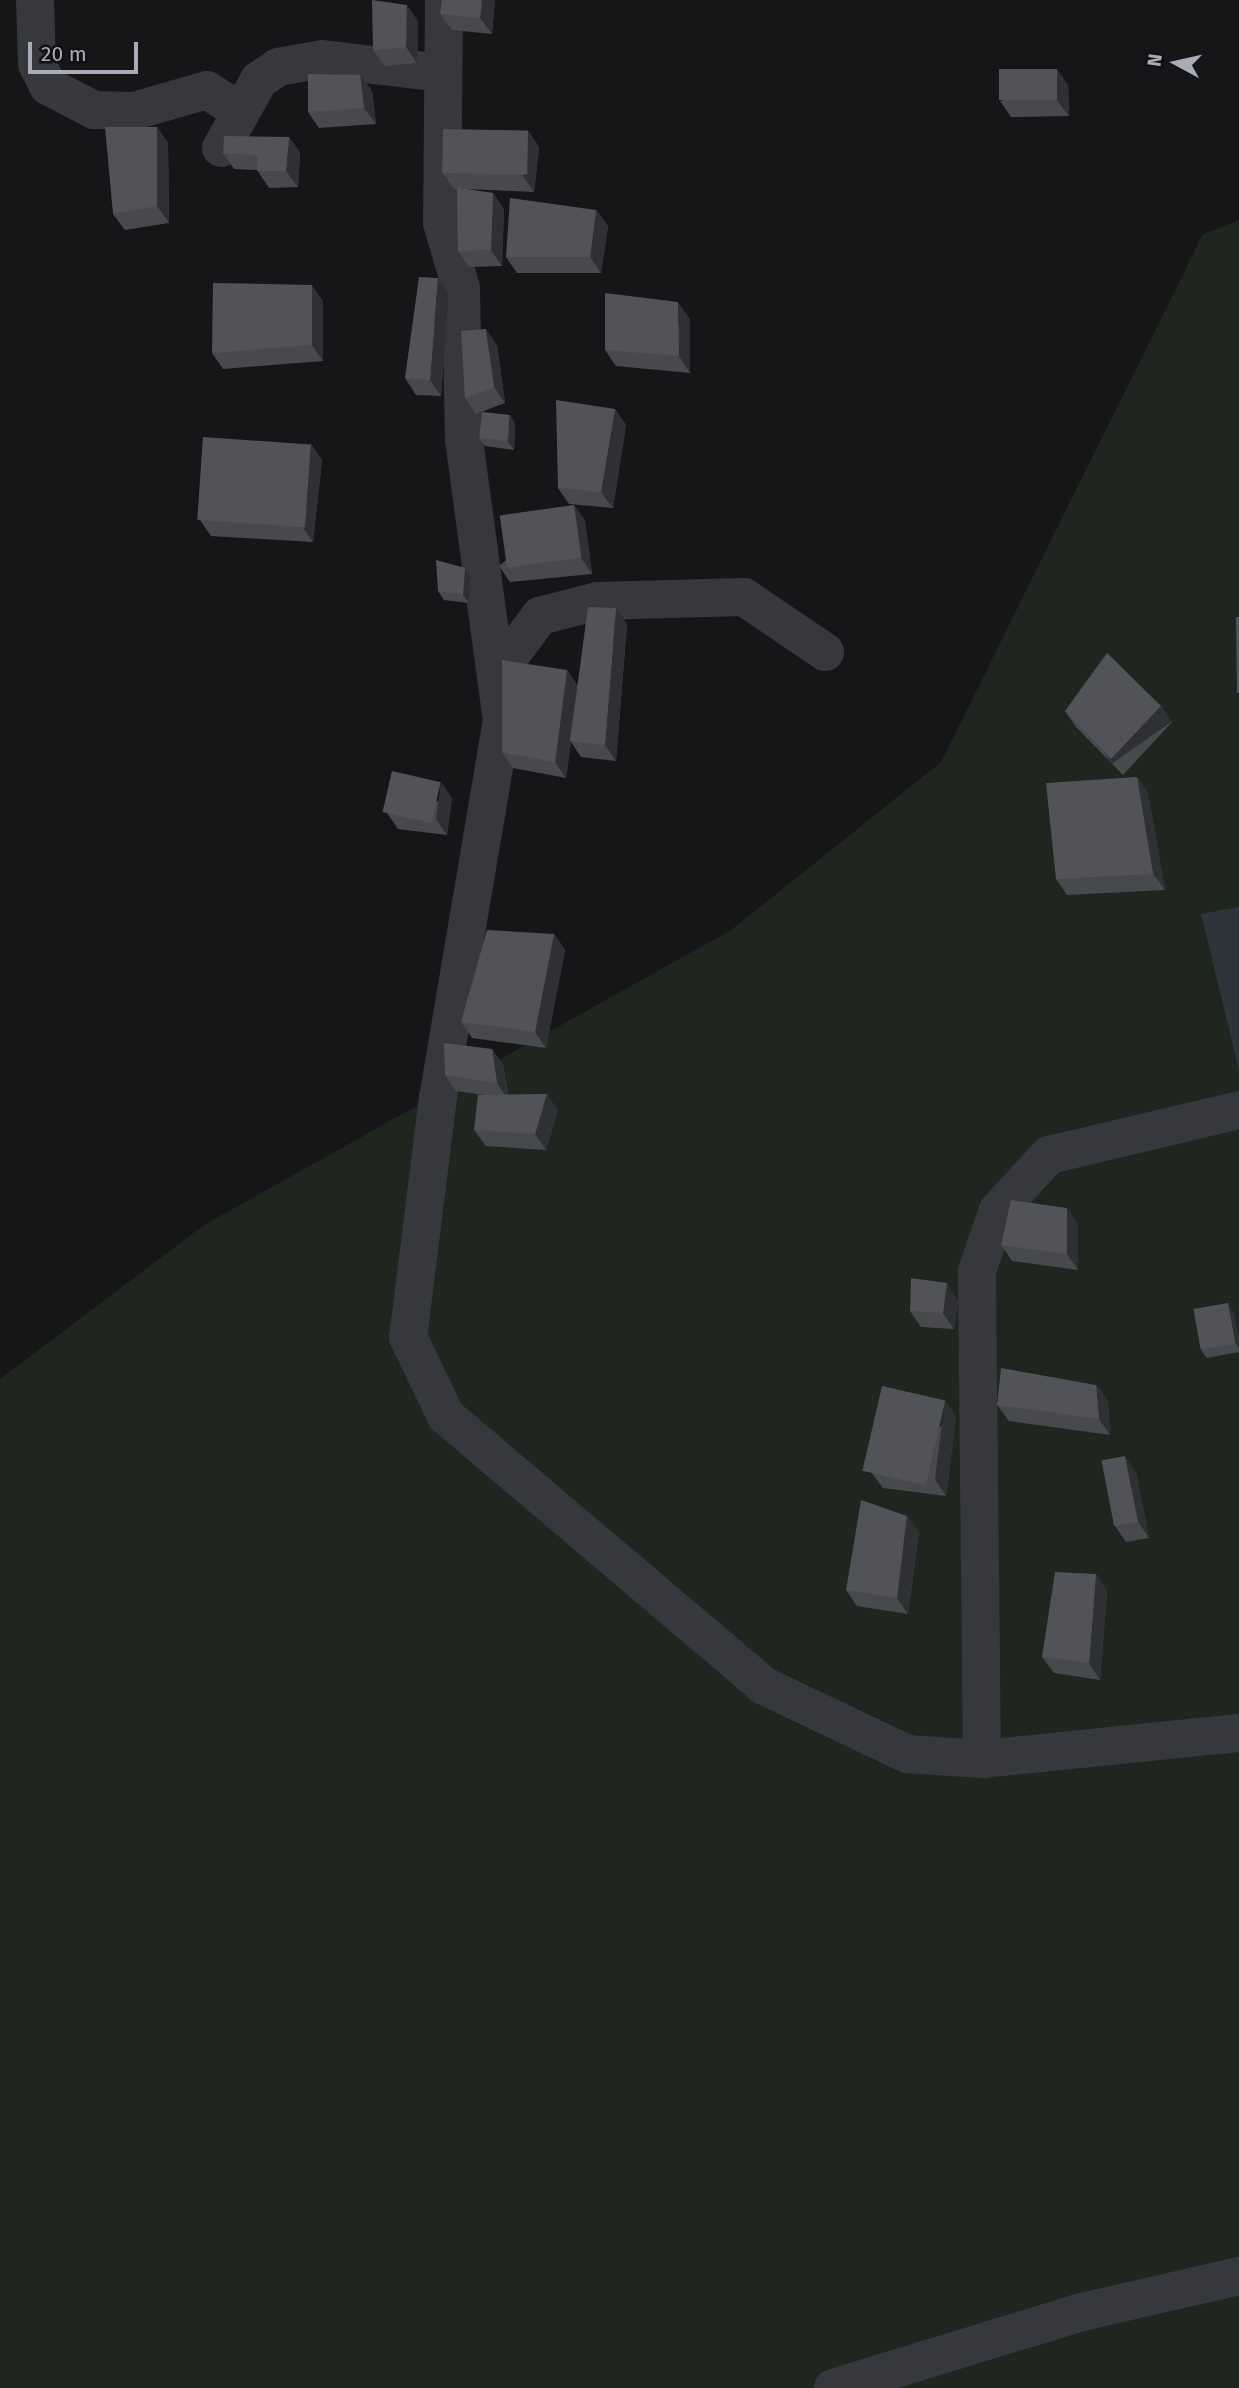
<!DOCTYPE html>
<style>
body{margin:0}
#map{position:relative;width:1239px;height:2388px;overflow:hidden;background:#161618;font-family:"Fira Sans",sans-serif}
div>[style]{position:absolute}
.green>*{inset:0;background:#1e261f}
.water>*{inset:0;background:#2c353c}
.minor>*{height:38px;margin:-19px;padding:0 19px;transform-origin:19px;border-radius:19px;background:#37383d}
.wall>*{inset:0;background:#47494d}
.shaded-wall>*{inset:0;background:#2f3033;transform-origin:0 0}
.building>*{inset:0;background:#525359;transform-origin:0 0}
span{translate:-50% -50%;white-space:nowrap;text-align:center;line-height:1.15;-webkit-text-stroke:7px #111113;paint-order:stroke}
.north{position:absolute;left:1141px;top:28px;width:70px;height:70px;-webkit-text-stroke:5px #111113;paint-order:stroke;rotate:278deg;font-size:19px;font-weight:700;line-height:28px;text-align:center;color:#a8adb8}
.north::after{content:'';display:block;margin:auto;width:24px;height:32px;background:#a8adb8;clip-path:polygon(50% 0,100% 100%,50% 72%,0 100%)}
.scale{position:absolute;left:28px;top:42px;width:110px;height:32px;box-sizing:border-box;border:4px solid #a8adb8;border-top:0;padding-left:9px;font-size:21px;line-height:24px;white-space:nowrap;color:#a8adb8;-webkit-text-stroke:5px #111113;paint-order:stroke}
</style>
<div id="map">
<div class="green">
<div style="clip-path:polygon(1239px 220px,1239px 2388px,0 2388px,0 1379px,204px 1225px,731px 930px,941px 762px,1203px 234px)"></div>
</div>
<div class="water">
<div style="clip-path:polygon(1239px 907px,1239px 1070px,1201px 914px)"></div>
</div>
<div class="minor">
<div style="left:35px;top:0;width:64px;rotate:88.2deg"></div>
<div style="left:37px;top:64px;width:25px;rotate:63deg"></div>
<div style="left:48px;top:86px;width:52px;rotate:27.6deg"></div>
<div style="left:94px;top:110px;width:40px;rotate:1.4deg"></div>
<div style="left:134px;top:111px;width:76px;rotate:-16deg"></div>
<div style="left:207px;top:90px;width:40px;rotate:32.9deg"></div>
<div style="left:444px;top:0;width:223px;rotate:90.5deg"></div>
<div style="left:442px;top:223px;width:68px;rotate:73.7deg"></div>
<div style="left:461px;top:288px;width:152px;rotate:88.9deg"></div>
<div style="left:464px;top:440px;width:283px;rotate:82.3deg"></div>
<div style="left:502px;top:720px;width:382px;rotate:99.6deg"></div>
<div style="left:438px;top:1097px;width:242px;rotate:97.1deg"></div>
<div style="left:408px;top:1337px;width:88px;rotate:64.3deg"></div>
<div style="left:446px;top:1416px;width:417px;rotate:40.3deg"></div>
<div style="left:764px;top:1686px;width:158px;rotate:25.4deg"></div>
<div style="left:907px;top:1754px;width:75px;rotate:3.8deg"></div>
<div style="left:982px;top:1759px;width:258px;rotate:-5.8deg"></div>
<div style="left:221px;top:148px;width:78px;rotate:-60.8deg"></div>
<div style="left:259px;top:80px;width:23px;rotate:-34deg"></div>
<div style="left:278px;top:67px;width:45px;rotate:-10.3deg"></div>
<div style="left:322px;top:59px;width:122px;rotate:6.6deg"></div>
<div style="left:496px;top:675px;width:74px;rotate:-53.3deg"></div>
<div style="left:540px;top:616px;width:59px;rotate:-14.7deg"></div>
<div style="left:597px;top:601px;width:147px;rotate:-1.6deg"></div>
<div style="left:744px;top:597px;width:98px;rotate:34.2deg"></div>
<div style="left:982px;top:1759px;width:488px;rotate:-90.6deg"></div>
<div style="left:977px;top:1271px;width:65px;rotate:-71deg"></div>
<div style="left:998px;top:1210px;width:75px;rotate:-47.2deg"></div>
<div style="left:1049px;top:1155px;width:195px;rotate:-13.3deg"></div>
<div style="left:833px;top:2388px;width:260px;rotate:-17deg"></div>
<div style="left:1082px;top:2312px;width:161px;rotate:-12.9deg"></div>
</div>
<div class="wall">
<div style="clip-path:polygon(495px 0,492px 34px,452px 30px,440px 14px)"></div>
<div style="clip-path:polygon(418px 21px,417px 63px,385px 66px,373px 50px)"></div>
<div style="clip-path:polygon(360px 75px,372px 91px,376px 124px,319px 128px,308px 112px)"></div>
<div style="clip-path:polygon(1068px 85px,1069px 116px,1011px 117px,1000px 101px)"></div>
<div style="clip-path:polygon(157px 127px,168px 143px,169px 223px,125px 230px,113px 214px)"></div>
<div style="clip-path:polygon(528px 131px,539px 147px,534px 192px,467px 189px,493px 193px,504px 209px,502px 266px,469px 267px,458px 251px,457px 189px,454px 189px,443px 173px)"></div>
<div style="clip-path:polygon(289px 137px,300px 153px,298px 187px,269px 188px,257px 170px,234px 169px,223px 153px)"></div>
<div style="clip-path:polygon(596px 210px,608px 226px,601px 273px,517px 273px,506px 257px)"></div>
<div style="clip-path:polygon(449px 294px,441px 396px,416px 395px,405px 378px)"></div>
<div style="clip-path:polygon(323px 301px,323px 361px,223px 369px,212px 353px)"></div>
<div style="clip-path:polygon(690px 319px,690px 373px,616px 366px,605px 350px)"></div>
<div style="clip-path:polygon(497px 345px,505px 403px,476px 414px,465px 398px)"></div>
<div style="clip-path:polygon(615px 409px,626px 425px,613px 508px,569px 504px,558px 488px)"></div>
<div style="clip-path:polygon(515px 423px,514px 450px,485px 446px,479px 438px)"></div>
<div style="clip-path:polygon(311px 444px,322px 460px,313px 542px,211px 536px,200px 520px)"></div>
<div style="clip-path:polygon(574px 505px,585px 521px,592px 574px,510px 582px,499px 566px)"></div>
<div style="clip-path:polygon(471px 576px,469px 603px,444px 600px,438px 591px)"></div>
<div style="clip-path:polygon(627px 624px,616px 761px,581px 757px,571px 742px,566px 778px,513px 768px,502px 752px,567px 670px,577px 685px)"></div>
<div style="clip-path:polygon(1161px 706px,1172px 722px,1123px 775px,1076px 727px,1065px 711px)"></div>
<div style="clip-path:polygon(1137px 777px,1148px 793px,1165px 890px,1067px 895px,1056px 879px)"></div>
<div style="clip-path:polygon(452px 798px,447px 835px,398px 829px,387px 813px)"></div>
<div style="clip-path:polygon(554px 934px,565px 950px,546px 1048px,472px 1038px,461px 1022px)"></div>
<div style="clip-path:polygon(492px 1049px,503px 1065px,508px 1095px,558px 1110px,546px 1150px,486px 1146px,474px 1130px,484px 1095px,456px 1091px,445px 1075px)"></div>
<div style="clip-path:polygon(1078px 1224px,1078px 1270px,1012px 1261px,1001px 1245px)"></div>
<div style="clip-path:polygon(958px 1300px,954px 1329px,921px 1327px,910px 1311px)"></div>
<div style="clip-path:polygon(1233px 1311px,1239px 1340px,1239px 1352px,1207px 1358px,1201px 1350px)"></div>
<div style="clip-path:polygon(1096px 1385px,1108px 1401px,1110px 1435px,1009px 1421px,997px 1405px)"></div>
<div style="clip-path:polygon(956px 1416px,946px 1496px,883px 1488px,871px 1472px)"></div>
<div style="clip-path:polygon(1136px 1473px,1149px 1538px,1126px 1542px,1115px 1526px)"></div>
<div style="clip-path:polygon(919px 1532px,908px 1614px,857px 1606px,846px 1590px)"></div>
<div style="clip-path:polygon(1096px 1574px,1107px 1591px,1100px 1680px,1054px 1673px,1042px 1657px)"></div>
</div>
<div class="shaded-wall">
<div style="clip-path:polygon(482px 0,495px 0,492px 34px,480px 18px)"></div>
<div style="clip-path:polygon(407px 5px,418px 21px,417px 63px,406px 47px)"></div>
<div style="clip-path:polygon(1057px 69px,1068px 85px,1069px 116px,1057px 100px)"></div>
<div style="clip-path:polygon(360px 75px,372px 91px,376px 124px,364px 108px)"></div>
<div style="clip-path:polygon(157px 127px,168px 143px,169px 223px,157px 206px)"></div>
<div style="clip-path:polygon(528px 131px,539px 147px,534px 192px,523px 176px)"></div>
<div style="clip-path:polygon(289px 137px,300px 153px,298px 187px,286px 171px)"></div>
<div style="clip-path:polygon(493px 193px,504px 209px,502px 266px,491px 250px)"></div>
<div style="clip-path:polygon(596px 210px,608px 226px,601px 273px,590px 257px)"></div>
<div style="clip-path:polygon(438px 278px,449px 294px,441px 396px,430px 380px)"></div>
<div style="clip-path:polygon(312px 285px,323px 301px,323px 361px,312px 345px)"></div>
<div style="clip-path:polygon(678px 302px,690px 319px,690px 373px,679px 356px)"></div>
<div style="clip-path:polygon(486px 329px,497px 345px,505px 403px,494px 387px)"></div>
<div style="clip-path:polygon(615px 409px,626px 425px,613px 508px,601px 492px)"></div>
<div style="clip-path:polygon(510px 415px,515px 423px,514px 450px,508px 442px)"></div>
<div style="clip-path:polygon(311px 444px,322px 460px,313px 542px,302px 526px)"></div>
<div style="clip-path:polygon(574px 505px,585px 521px,592px 574px,581px 558px)"></div>
<div style="clip-path:polygon(465px 568px,471px 576px,469px 603px,463px 595px)"></div>
<div style="clip-path:polygon(616px 608px,627px 624px,616px 761px,605px 745px)"></div>
<div style="clip-path:polygon(567px 670px,578px 686px,570px 741px,571px 742px,566px 778px,555px 762px)"></div>
<div style="left:1161px;top:706px;width:19px;height:73px;rotate:55deg"></div>
<div style="clip-path:polygon(1137px 777px,1148px 793px,1165px 890px,1153px 874px)"></div>
<div style="clip-path:polygon(441px 782px,452px 798px,447px 835px,436px 819px)"></div>
<div style="clip-path:polygon(554px 934px,565px 950px,546px 1048px,535px 1032px)"></div>
<div style="clip-path:polygon(492px 1049px,503px 1065px,508px 1099px,497px 1083px)"></div>
<div style="clip-path:polygon(547px 1094px,558px 1110px,546px 1150px,535px 1134px)"></div>
<div style="clip-path:polygon(1067px 1208px,1078px 1224px,1078px 1270px,1067px 1254px)"></div>
<div style="clip-path:polygon(947px 1283px,958px 1300px,954px 1329px,943px 1313px)"></div>
<div style="clip-path:polygon(1228px 1303px,1233px 1311px,1239px 1340px,1239px 1348px,1235px 1343px)"></div>
<div style="clip-path:polygon(1096px 1385px,1108px 1401px,1110px 1435px,1099px 1419px)"></div>
<div style="clip-path:polygon(945px 1400px,956px 1416px,946px 1496px,935px 1479px)"></div>
<div style="clip-path:polygon(1125px 1456px,1136px 1473px,1149px 1538px,1138px 1522px)"></div>
<div style="clip-path:polygon(907px 1516px,919px 1532px,908px 1614px,897px 1598px)"></div>
<div style="clip-path:polygon(1096px 1574px,1107px 1591px,1100px 1680px,1089px 1663px)"></div>
</div>
<div class="building">
<div style="clip-path:polygon(372px 0,407px 5px,406px 47px,373px 50px)"></div>
<div style="clip-path:polygon(442px 0,482px 0,480px 18px,440px 14px)"></div>
<div style="left:1057px;top:69px;width:31px;height:58px;rotate:90deg"></div>
<div style="clip-path:polygon(308px 74px,360px 75px,364px 108px,308px 112px)"></div>
<div style="clip-path:polygon(105px 127px,157px 127px,157px 206px,113px 214px)"></div>
<div style="left:443px;top:129px;width:85px;height:44px;rotate:1deg"></div>
<div style="clip-path:polygon(224px 136px,289px 137px,286px 171px,257px 171px,258px 155px,223px 153px)"></div>
<div style="clip-path:polygon(457px 188px,493px 193px,491px 250px,458px 251px)"></div>
<div style="clip-path:polygon(510px 198px,596px 210px,590px 257px,506px 257px)"></div>
<div style="clip-path:polygon(419px 277px,438px 278px,430px 380px,405px 378px)"></div>
<div style="clip-path:polygon(213px 283px,312px 285px,312px 345px,212px 353px)"></div>
<div style="clip-path:polygon(605px 293px,678px 302px,679px 356px,605px 350px)"></div>
<div style="clip-path:polygon(486px 329px,494px 387px,465px 398px,461px 331px)"></div>
<div style="clip-path:polygon(556px 400px,615px 409px,601px 492px,558px 488px)"></div>
<div style="left:482px;top:412px;width:28px;height:26px;rotate:6deg"></div>
<div style="left:203px;top:437px;width:108px;height:83px;rotate:4deg"></div>
<div style="left:574px;top:505px;width:53px;height:75px;rotate:82deg"></div>
<div style="clip-path:polygon(436px 560px,465px 568px,463px 595px,438px 591px)"></div>
<div style="clip-path:polygon(588px 607px,616px 608px,605px 745px,570px 741px)"></div>
<div style="clip-path:polygon(1236px 617px,1239px 617px,1239px 693px,1237px 693px)"></div>
<div style="clip-path:polygon(1107px 653px,1161px 706px,1111px 759px,1065px 711px)"></div>
<div style="clip-path:polygon(502px 660px,567px 670px,555px 762px,502px 752px)"></div>
<div style="left:392px;top:771px;width:50px;height:42px;rotate:13deg"></div>
<div style="clip-path:polygon(1137px 777px,1153px 874px,1056px 879px,1046px 783px)"></div>
<div style="clip-path:polygon(487px 930px,554px 934px,535px 1032px,461px 1022px)"></div>
<div style="clip-path:polygon(444px 1043px,492px 1049px,497px 1083px,445px 1075px)"></div>
<div style="clip-path:polygon(547px 1094px,535px 1134px,474px 1130px,478px 1095px)"></div>
<div style="clip-path:polygon(1011px 1200px,1067px 1208px,1067px 1254px,1001px 1245px)"></div>
<div style="clip-path:polygon(911px 1278px,947px 1283px,943px 1313px,910px 1311px)"></div>
<div style="left:1228px;top:1303px;width:41px;height:35px;rotate:80deg"></div>
<div style="clip-path:polygon(1001px 1368px,1096px 1385px,1099px 1419px,997px 1405px)"></div>
<div style="left:882px;top:1386px;width:65px;height:87px;rotate:13deg"></div>
<div style="left:1125px;top:1456px;width:67px;height:24px;rotate:79deg"></div>
<div style="clip-path:polygon(861px 1500px,907px 1516px,897px 1598px,846px 1590px)"></div>
<div style="clip-path:polygon(1055px 1572px,1096px 1574px,1089px 1663px,1042px 1657px)"></div>
</div>
<div class="north">N</div>
<div class="scale">20 m</div>
</div>
